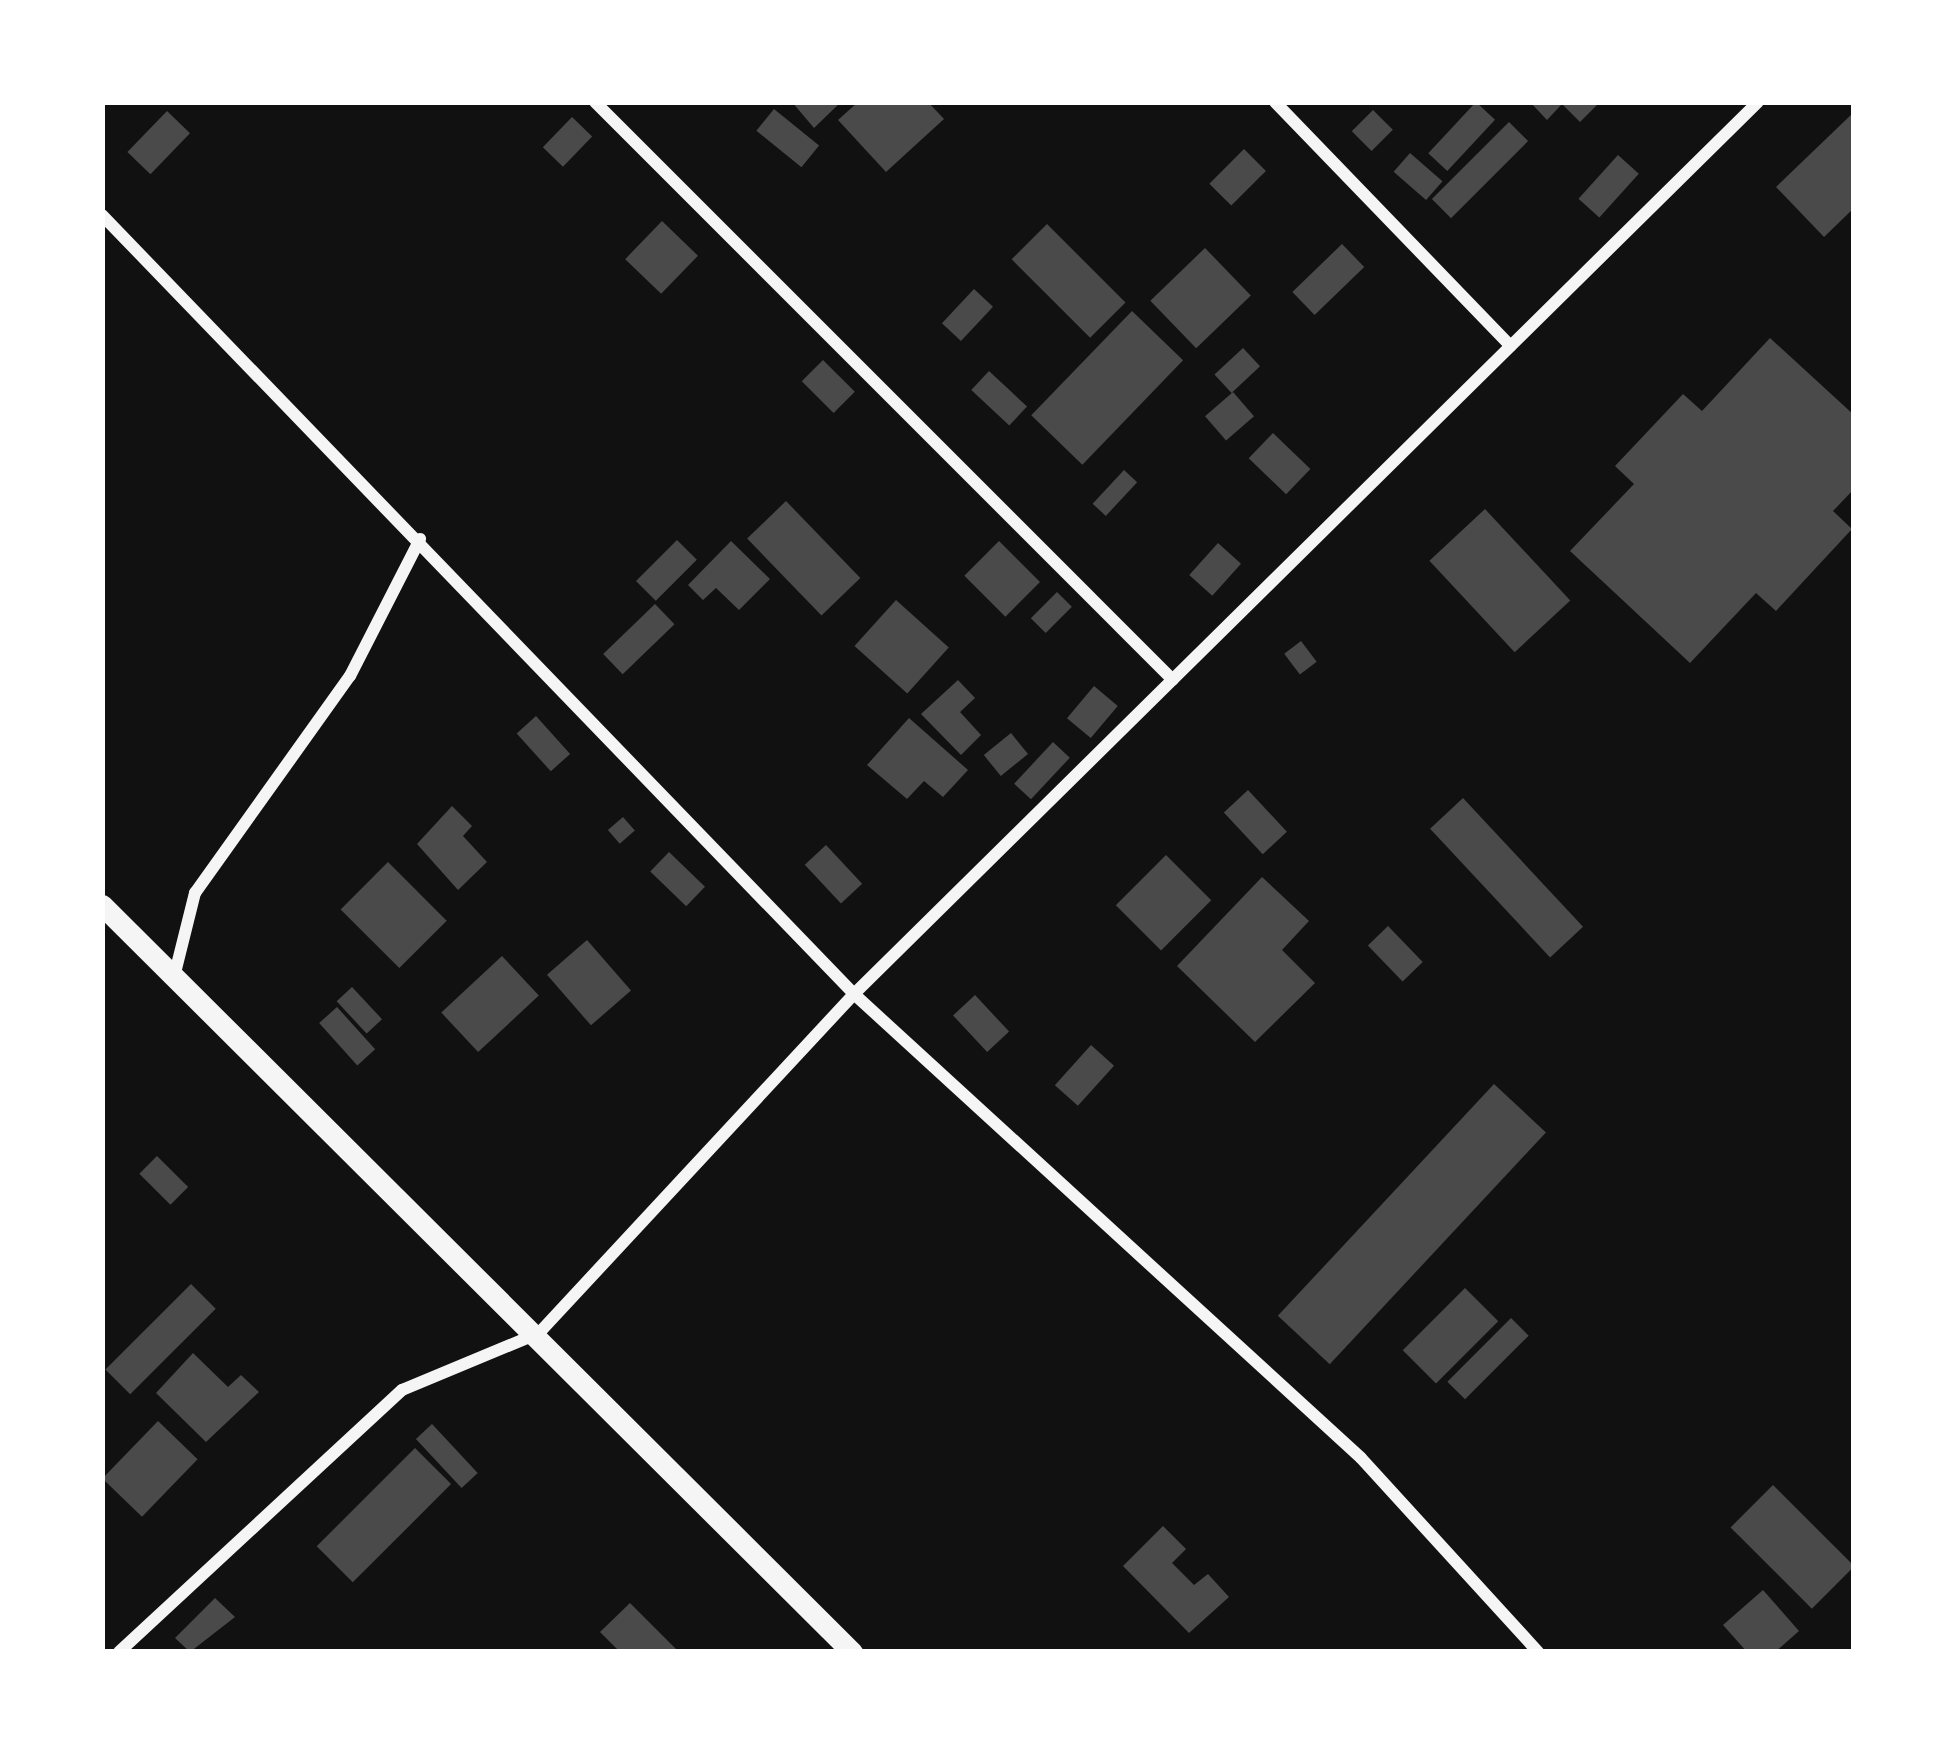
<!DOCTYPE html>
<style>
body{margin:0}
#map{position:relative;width:1956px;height:1754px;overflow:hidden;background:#111;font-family:"Asap Condensed",sans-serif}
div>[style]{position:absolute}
.building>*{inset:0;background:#4a4a4a;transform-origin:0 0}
.minor>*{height:12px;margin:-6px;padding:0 6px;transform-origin:6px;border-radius:6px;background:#f5f5f5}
.tertiary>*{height:21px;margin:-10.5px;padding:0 10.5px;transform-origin:10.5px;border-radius:10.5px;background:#f5f5f5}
span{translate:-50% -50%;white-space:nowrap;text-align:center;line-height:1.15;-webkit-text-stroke:9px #fff;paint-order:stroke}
.frame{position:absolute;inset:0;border:105px solid #fff;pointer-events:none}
</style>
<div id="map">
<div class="building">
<div style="clip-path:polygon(792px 102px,841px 102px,814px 128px)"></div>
<div style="clip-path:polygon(858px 102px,928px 102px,944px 119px,886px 172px,838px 120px)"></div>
<div style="left:1476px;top:102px;width:26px;height:70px;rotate:43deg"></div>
<div style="clip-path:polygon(1530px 102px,1594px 102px,1597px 105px,1580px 122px,1562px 104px,1547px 120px)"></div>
<div style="left:774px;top:109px;width:58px;height:28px;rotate:39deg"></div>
<div style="left:1373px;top:110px;width:28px;height:30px;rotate:45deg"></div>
<div style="left:167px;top:111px;width:32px;height:57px;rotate:44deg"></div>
<div style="clip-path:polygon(1854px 112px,1854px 208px,1824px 237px,1776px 187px)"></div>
<div style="left:572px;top:117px;width:28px;height:42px;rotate:44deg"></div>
<div style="left:1509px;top:122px;width:27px;height:109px;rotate:45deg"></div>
<div style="left:1244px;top:149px;width:31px;height:49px;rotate:45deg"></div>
<div style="left:1410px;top:153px;width:43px;height:25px;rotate:41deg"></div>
<div style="left:1618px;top:155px;width:28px;height:59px;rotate:42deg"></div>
<div style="left:662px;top:221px;width:50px;height:53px;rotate:44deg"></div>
<div style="left:1047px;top:224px;width:111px;height:50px;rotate:45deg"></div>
<div style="left:1342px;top:244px;width:32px;height:69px;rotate:46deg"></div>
<div style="left:1205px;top:248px;width:66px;height:76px;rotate:46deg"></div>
<div style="left:974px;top:289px;width:26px;height:47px;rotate:43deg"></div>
<div style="left:1132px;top:311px;width:71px;height:145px;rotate:44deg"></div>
<div style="clip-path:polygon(1770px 338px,1854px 415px,1854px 489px,1833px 511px,1852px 529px,1776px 611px,1756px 593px,1690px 663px,1570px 551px,1634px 484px,1615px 466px,1683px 394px,1702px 411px)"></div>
<div style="left:1243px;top:348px;width:25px;height:39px;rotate:47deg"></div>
<div style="left:823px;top:360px;width:45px;height:30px;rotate:45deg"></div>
<div style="left:989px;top:371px;width:52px;height:26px;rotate:43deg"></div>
<div style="left:1233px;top:392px;width:32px;height:37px;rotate:49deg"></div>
<div style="left:1273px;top:433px;width:52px;height:35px;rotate:44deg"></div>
<div style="left:1124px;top:470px;width:18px;height:46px;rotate:43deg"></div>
<div style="left:786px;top:501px;width:107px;height:54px;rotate:46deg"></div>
<div style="left:1485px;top:509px;width:125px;height:76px;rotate:47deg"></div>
<div style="left:677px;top:540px;width:28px;height:58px;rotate:45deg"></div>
<div style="clip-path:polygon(731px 541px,770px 579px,739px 610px,716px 588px,703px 600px,688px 585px)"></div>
<div style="left:999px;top:541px;width:58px;height:49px;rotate:45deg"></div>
<div style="left:1218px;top:543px;width:31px;height:43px;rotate:42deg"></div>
<div style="left:1057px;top:592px;width:21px;height:37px;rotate:45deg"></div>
<div style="left:896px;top:600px;width:71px;height:62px;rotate:42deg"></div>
<div style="left:655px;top:604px;width:28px;height:72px;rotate:46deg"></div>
<div style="left:1301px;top:641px;width:26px;height:21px;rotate:53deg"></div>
<div style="clip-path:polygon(958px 680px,975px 698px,960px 712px,981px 735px,961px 755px,921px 714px)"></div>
<div style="left:1094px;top:686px;width:31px;height:42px;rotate:40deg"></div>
<div style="left:536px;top:716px;width:51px;height:26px;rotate:48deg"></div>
<div style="clip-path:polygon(909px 718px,968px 770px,943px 797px,924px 781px,907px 799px,867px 765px)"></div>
<div style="left:1011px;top:733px;width:27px;height:35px;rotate:51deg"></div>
<div style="left:1053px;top:742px;width:23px;height:57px;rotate:43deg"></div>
<div style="left:1248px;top:790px;width:57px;height:33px;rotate:47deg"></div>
<div style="left:1463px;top:798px;width:176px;height:45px;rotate:47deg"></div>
<div style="clip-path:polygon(452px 806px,472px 826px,463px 836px,487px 862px,458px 890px,417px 844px)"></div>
<div style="left:623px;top:817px;width:18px;height:20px;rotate:49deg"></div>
<div style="left:826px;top:845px;width:53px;height:29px;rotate:47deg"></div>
<div style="left:669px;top:852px;width:50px;height:27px;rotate:44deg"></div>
<div style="left:1166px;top:855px;width:64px;height:71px;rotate:45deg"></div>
<div style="left:388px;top:862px;width:83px;height:67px;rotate:45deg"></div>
<div style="clip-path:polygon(1262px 877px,1309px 921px,1282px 950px,1315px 983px,1255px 1042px,1177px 966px)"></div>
<div style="left:1388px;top:926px;width:50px;height:28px;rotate:46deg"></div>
<div style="left:587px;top:940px;width:67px;height:53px;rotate:49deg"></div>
<div style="left:502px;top:956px;width:54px;height:83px;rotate:47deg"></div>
<div style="left:352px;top:987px;width:44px;height:21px;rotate:47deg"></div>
<div style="left:975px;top:995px;width:50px;height:30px;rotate:47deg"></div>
<div style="left:337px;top:1007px;width:57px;height:24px;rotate:48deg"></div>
<div style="left:1091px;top:1045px;width:31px;height:54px;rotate:42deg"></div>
<div style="left:1494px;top:1084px;width:71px;height:317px;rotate:43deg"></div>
<div style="left:157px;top:1156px;width:44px;height:25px;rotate:45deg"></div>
<div style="left:191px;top:1284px;width:35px;height:121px;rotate:45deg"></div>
<div style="left:1465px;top:1288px;width:47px;height:88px;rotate:45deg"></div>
<div style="left:1511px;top:1318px;width:25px;height:90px;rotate:45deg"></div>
<div style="clip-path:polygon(193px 1353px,228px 1387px,241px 1375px,259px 1392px,206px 1442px,156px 1393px)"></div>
<div style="left:158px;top:1421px;width:55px;height:80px;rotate:44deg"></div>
<div style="left:432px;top:1424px;width:67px;height:22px;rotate:47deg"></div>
<div style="left:415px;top:1448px;width:51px;height:139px;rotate:45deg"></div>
<div style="left:1773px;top:1485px;width:115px;height:60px;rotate:45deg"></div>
<div style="clip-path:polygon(1163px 1526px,1186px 1549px,1172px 1563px,1194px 1585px,1208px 1574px,1229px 1597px,1189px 1633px,1123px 1566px)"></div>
<div style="clip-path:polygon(1763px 1590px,1799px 1631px,1775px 1652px,1747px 1652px,1723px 1625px)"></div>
<div style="clip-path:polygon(215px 1598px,235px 1617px,190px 1652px,175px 1638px)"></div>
<div style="clip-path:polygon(630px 1603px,679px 1652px,620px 1652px,600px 1632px)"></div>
</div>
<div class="minor">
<div style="left:595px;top:102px;width:817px;rotate:45deg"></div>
<div style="left:1275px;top:102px;width:339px;rotate:46deg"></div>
<div style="left:102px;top:215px;width:1083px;rotate:46.01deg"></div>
<div style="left:854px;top:994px;width:687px;rotate:42.46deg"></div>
<div style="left:1361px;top:1458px;width:263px;rotate:47.6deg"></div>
<div style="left:174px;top:977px;width:87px;rotate:-76deg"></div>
<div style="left:195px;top:893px;width:267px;rotate:-54.5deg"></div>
<div style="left:350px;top:676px;width:154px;rotate:-62.9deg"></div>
<div style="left:119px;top:1652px;width:386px;rotate:-42.8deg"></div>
<div style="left:402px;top:1390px;width:148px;rotate:-22.6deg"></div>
<div style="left:539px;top:1333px;width:463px;rotate:-47.1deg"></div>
<div style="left:854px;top:994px;width:1270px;rotate:-44.62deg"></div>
</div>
<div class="tertiary">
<div style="left:102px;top:905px;width:1059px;rotate:44.89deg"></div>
</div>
<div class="frame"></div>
</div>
